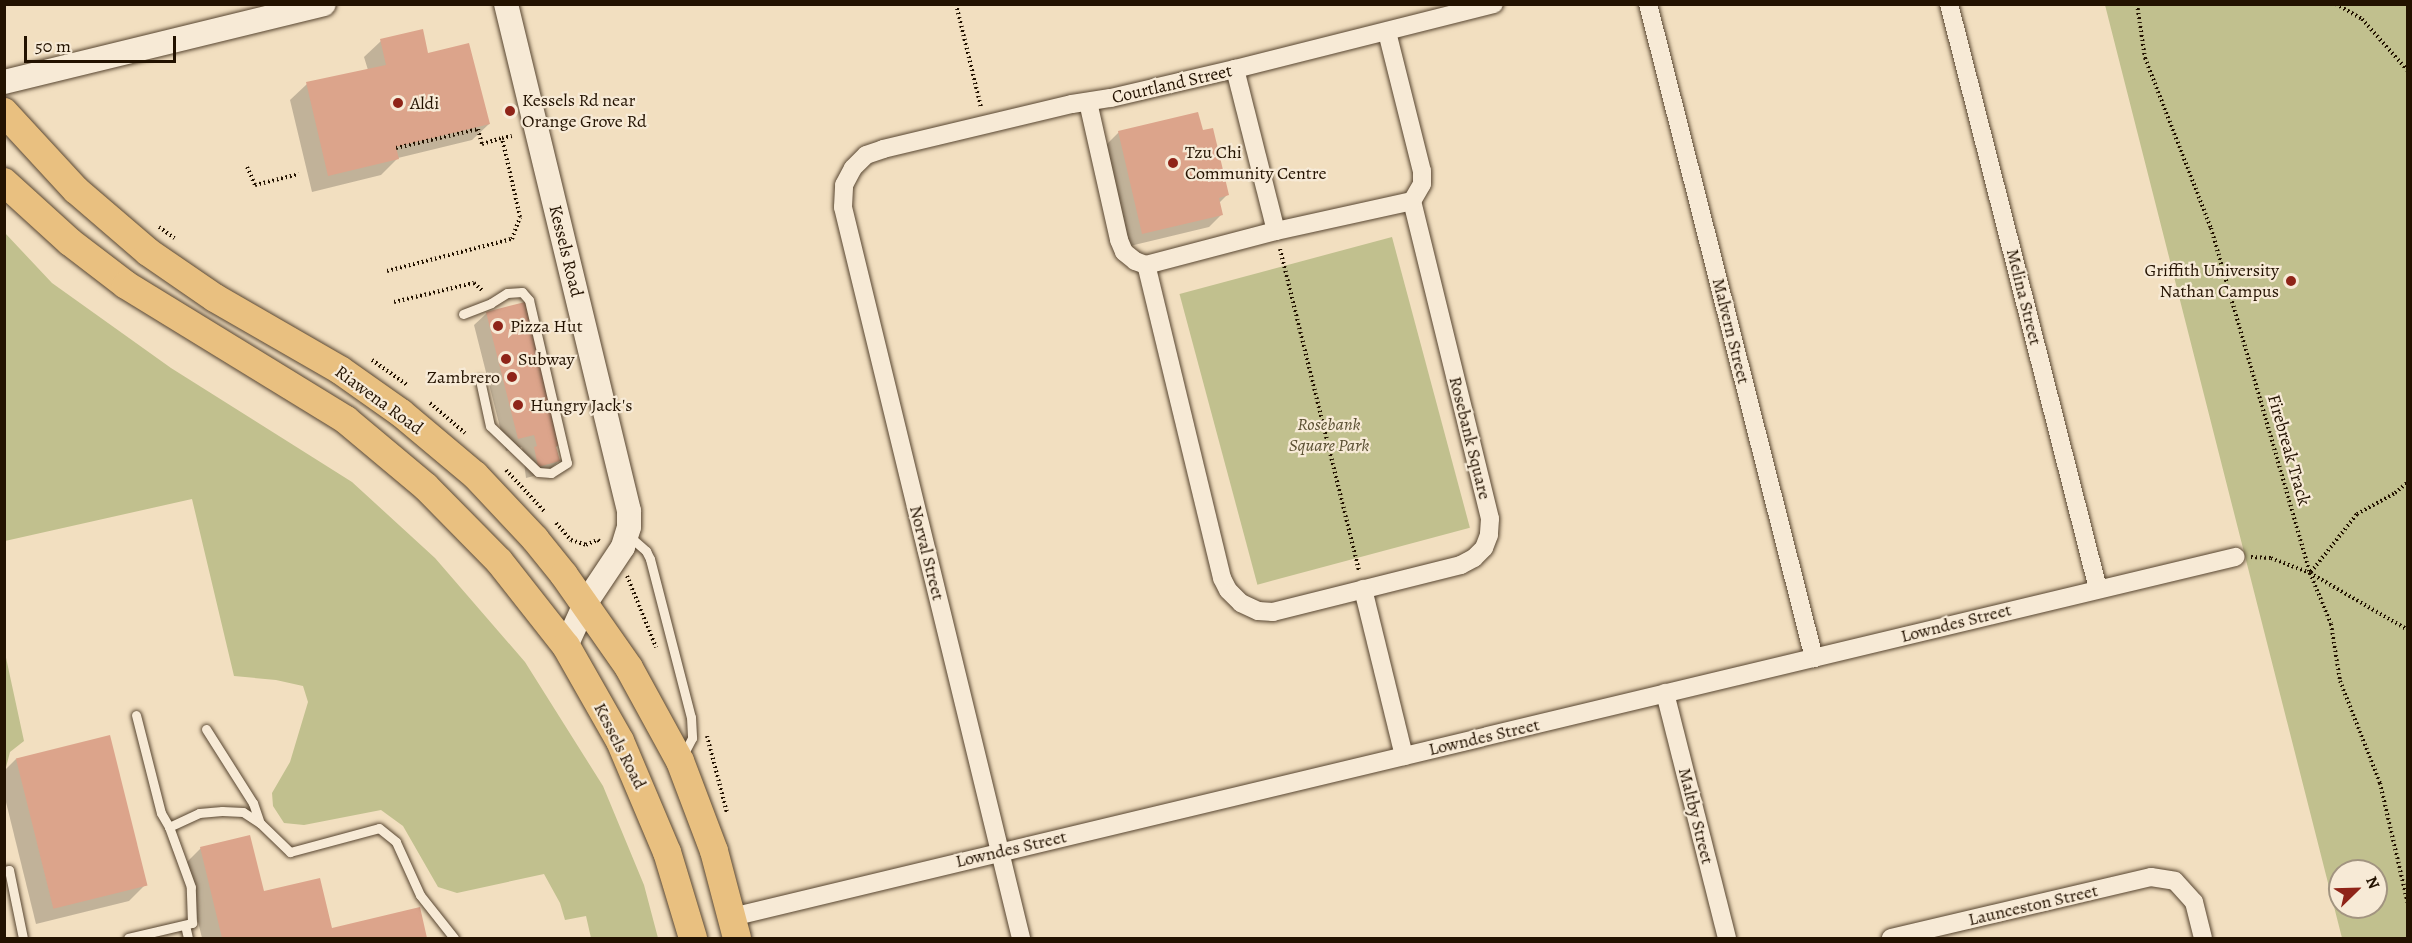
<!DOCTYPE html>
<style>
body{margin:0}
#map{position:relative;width:2412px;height:943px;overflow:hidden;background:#f2dfc0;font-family:Alegreya,serif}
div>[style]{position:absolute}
.green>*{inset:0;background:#c1c08e;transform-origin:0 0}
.shadow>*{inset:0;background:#0003}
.building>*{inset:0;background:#dca48b;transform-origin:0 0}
.path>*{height:4px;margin-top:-2px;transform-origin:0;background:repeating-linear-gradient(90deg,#231200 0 1.5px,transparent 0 4.5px)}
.roads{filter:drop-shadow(0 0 2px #574530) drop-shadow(0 0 2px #574530)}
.service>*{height:9px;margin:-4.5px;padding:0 4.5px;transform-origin:4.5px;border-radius:4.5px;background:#f7ead6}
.minor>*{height:18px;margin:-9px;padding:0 9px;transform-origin:9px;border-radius:9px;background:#f7ead6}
.secondary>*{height:24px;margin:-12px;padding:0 12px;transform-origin:12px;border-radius:12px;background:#f7ead6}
.trunk>*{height:28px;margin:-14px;padding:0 14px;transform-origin:14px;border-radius:14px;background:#e9c080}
.dots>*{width:16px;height:16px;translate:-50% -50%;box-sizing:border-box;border:3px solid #f7ead6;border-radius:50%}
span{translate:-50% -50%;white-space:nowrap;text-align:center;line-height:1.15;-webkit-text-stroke:4.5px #f7ead6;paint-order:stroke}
.street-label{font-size:18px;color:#231200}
.poi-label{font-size:18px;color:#231200}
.left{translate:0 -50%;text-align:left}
.right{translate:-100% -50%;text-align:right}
.park-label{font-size:18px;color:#5a4f32;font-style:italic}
.frame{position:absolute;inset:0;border:6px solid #231200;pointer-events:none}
.north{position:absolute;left:2328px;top:859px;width:60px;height:60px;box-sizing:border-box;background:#f7ead6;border:2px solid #a29480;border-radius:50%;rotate:67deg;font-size:16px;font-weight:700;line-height:24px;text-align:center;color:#231200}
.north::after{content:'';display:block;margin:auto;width:21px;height:27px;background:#8f2418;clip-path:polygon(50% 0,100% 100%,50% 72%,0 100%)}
.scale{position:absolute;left:24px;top:36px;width:152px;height:27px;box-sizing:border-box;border:3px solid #231200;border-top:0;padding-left:8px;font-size:18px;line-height:21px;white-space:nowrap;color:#231200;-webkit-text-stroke:4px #f7ead6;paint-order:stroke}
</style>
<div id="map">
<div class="green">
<div style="clip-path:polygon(evenodd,2105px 5px,2407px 5px,2407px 938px,2342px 938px,2105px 5px,2340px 871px,2376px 871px,2376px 907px,2340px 907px,2340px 871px)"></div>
<div style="clip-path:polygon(5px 233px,52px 283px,171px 368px,352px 482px,435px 558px,525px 662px,603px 786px,644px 885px,658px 938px,591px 938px,586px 916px,565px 920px,560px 903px,544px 874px,457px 893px,438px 887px,403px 826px,381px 810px,304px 825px,284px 823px,273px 806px,272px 793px,290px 762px,308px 702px,303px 686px,276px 680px,234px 676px,192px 499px,5px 541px)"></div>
<div style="left:1392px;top:237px;width:301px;height:220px;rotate:75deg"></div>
<div style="clip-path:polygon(5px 653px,24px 741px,10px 752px,5px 771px)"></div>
</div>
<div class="shadow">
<div style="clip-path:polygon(381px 41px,427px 55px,489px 124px,472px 140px,398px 158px,381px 175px,312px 192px,290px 100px,307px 84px,368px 70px,364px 57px)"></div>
<div style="clip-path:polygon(1119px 132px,1202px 132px,1227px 195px,1218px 204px,1221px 215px,1209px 227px,1130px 246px,1106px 145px)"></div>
<div style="clip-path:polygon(487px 313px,559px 445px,555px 448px,559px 461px,546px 473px,526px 478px,522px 447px,506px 451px,474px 325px)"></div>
<div style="clip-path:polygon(16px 759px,145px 885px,129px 901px,36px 924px,4px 794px,4px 771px)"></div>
<div style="clip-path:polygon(201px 848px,263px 893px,331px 929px,419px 909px,426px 938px,202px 938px,184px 865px)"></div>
</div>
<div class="building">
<div style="clip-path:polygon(423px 29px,428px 53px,469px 43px,490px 124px,396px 147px,399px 159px,328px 176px,306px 82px,386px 65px,380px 39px)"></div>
<div style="clip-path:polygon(1198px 112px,1203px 130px,1213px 128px,1229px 195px,1219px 198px,1223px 215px,1142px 234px,1118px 131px)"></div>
<div style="clip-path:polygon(525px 302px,561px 445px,556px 446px,560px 461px,538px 467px,534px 447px,537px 446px,534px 435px,518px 439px,486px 312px)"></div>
<div style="left:110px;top:735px;width:155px;height:97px;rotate:76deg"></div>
<div style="clip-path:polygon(250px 835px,264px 891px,320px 878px,332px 928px,420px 907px,427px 938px,222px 938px,200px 847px)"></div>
</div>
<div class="path">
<div style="left:956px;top:4px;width:106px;rotate:76.4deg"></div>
<div style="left:2137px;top:4px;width:55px;rotate:81.6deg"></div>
<div style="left:2145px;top:58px;width:182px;rotate:68.8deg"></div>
<div style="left:2211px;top:228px;width:359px;rotate:74deg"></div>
<div style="left:2310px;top:573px;width:55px;rotate:67.6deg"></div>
<div style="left:2331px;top:624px;width:58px;rotate:81deg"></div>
<div style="left:2340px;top:681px;width:110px;rotate:68.6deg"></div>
<div style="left:2380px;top:783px;width:124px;rotate:77deg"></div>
<div style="left:2336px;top:4px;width:30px;rotate:30deg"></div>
<div style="left:2362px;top:19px;width:69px;rotate:48.5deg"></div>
<div style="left:396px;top:148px;width:84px;rotate:-13deg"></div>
<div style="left:478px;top:129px;width:16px;rotate:75deg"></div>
<div style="left:482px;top:144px;width:21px;rotate:-17deg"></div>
<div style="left:247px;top:167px;width:20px;rotate:66deg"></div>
<div style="left:255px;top:185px;width:45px;rotate:-14deg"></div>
<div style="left:159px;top:227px;width:19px;rotate:36deg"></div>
<div style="left:1280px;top:249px;width:332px;rotate:76.2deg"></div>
<div style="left:387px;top:271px;width:129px;rotate:-14.4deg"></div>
<div style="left:512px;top:239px;width:23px;rotate:-70deg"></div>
<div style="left:520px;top:217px;width:81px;rotate:-102.8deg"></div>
<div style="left:502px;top:138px;width:10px;rotate:-11deg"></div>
<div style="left:394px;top:302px;width:82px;rotate:-13.4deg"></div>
<div style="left:474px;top:283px;width:12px;rotate:42deg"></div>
<div style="left:372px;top:360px;width:43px;rotate:35.5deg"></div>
<div style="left:430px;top:403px;width:46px;rotate:40.6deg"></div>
<div style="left:506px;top:470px;width:56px;rotate:47.2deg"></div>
<div style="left:556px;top:523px;width:23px;rotate:49deg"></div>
<div style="left:571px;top:540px;width:16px;rotate:18deg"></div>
<div style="left:586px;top:545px;width:13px;rotate:-23deg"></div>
<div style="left:598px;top:540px;width:3px;rotate:45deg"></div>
<div style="left:2251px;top:557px;width:20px;rotate:3deg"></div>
<div style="left:2271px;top:558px;width:42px;rotate:21deg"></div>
<div style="left:2310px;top:573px;width:113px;rotate:30.2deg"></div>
<div style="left:2311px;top:572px;width:74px;rotate:-51.6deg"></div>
<div style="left:2357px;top:514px;width:43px;rotate:-28.9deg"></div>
<div style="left:2395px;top:493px;width:17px;rotate:-40deg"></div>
<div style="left:627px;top:576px;width:77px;rotate:67.8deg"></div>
<div style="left:707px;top:736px;width:80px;rotate:75.4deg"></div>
</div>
<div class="roads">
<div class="service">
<div style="left:463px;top:314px;width:30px;rotate:-21deg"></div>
<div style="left:491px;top:303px;width:19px;rotate:-32deg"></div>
<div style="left:507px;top:293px;width:15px;rotate:-4deg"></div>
<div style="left:522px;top:292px;width:11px;rotate:49deg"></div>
<div style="left:529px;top:300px;width:167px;rotate:76.9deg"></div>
<div style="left:567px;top:463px;width:19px;rotate:148deg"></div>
<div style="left:551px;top:473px;width:13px;rotate:-176deg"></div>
<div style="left:538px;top:472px;width:66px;rotate:-136.2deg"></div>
<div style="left:490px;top:426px;width:47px;rotate:-102.3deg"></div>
<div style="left:629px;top:536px;width:23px;rotate:41deg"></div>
<div style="left:646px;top:551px;width:9px;rotate:63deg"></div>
<div style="left:650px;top:559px;width:163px;rotate:75.5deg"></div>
<div style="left:691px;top:717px;width:21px;rotate:87deg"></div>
<div style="left:692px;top:738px;width:19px;rotate:118deg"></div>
<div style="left:136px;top:715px;width:101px;rotate:75.7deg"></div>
<div style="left:161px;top:813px;width:16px;rotate:60deg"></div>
<div style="left:206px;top:729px;width:88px;rotate:57.6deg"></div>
<div style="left:253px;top:803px;width:21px;rotate:71deg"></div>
<div style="left:4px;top:871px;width:5px;rotate:-11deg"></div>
<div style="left:9px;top:870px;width:69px;rotate:78.4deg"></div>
<div style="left:185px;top:925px;width:13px;rotate:77deg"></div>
<div style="left:128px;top:938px;width:66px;rotate:-13.2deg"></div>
<div style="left:192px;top:923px;width:36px;rotate:-92deg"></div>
<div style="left:191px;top:887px;width:64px;rotate:-110.1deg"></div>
<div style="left:169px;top:827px;width:33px;rotate:-25deg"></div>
<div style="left:199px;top:813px;width:23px;rotate:-5deg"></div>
<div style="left:222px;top:811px;width:21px;rotate:3deg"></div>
<div style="left:243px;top:812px;width:20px;rotate:33deg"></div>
<div style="left:260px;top:823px;width:42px;rotate:44deg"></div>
<div style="left:290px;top:852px;width:92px;rotate:-15.1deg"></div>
<div style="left:379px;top:828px;width:22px;rotate:39deg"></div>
<div style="left:396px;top:842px;width:58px;rotate:65.6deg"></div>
<div style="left:420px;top:895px;width:55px;rotate:51.7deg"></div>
</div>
<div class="minor">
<div style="left:1648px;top:4px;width:675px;rotate:75.76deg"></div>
<div style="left:1949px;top:4px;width:604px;rotate:75.71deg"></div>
<div style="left:1387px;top:32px;width:143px;rotate:75.9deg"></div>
<div style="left:1422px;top:171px;width:13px;rotate:90deg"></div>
<div style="left:1422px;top:184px;width:20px;rotate:120deg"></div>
<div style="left:1235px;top:69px;width:167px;rotate:75.8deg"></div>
<div style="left:1088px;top:102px;width:141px;rotate:77.3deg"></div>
<div style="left:1119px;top:240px;width:13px;rotate:67deg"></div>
<div style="left:1124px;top:252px;width:14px;rotate:39deg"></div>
<div style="left:1135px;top:261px;width:12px;rotate:20deg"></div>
<div style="left:1412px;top:201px;width:327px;rotate:76.2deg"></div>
<div style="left:1490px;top:519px;width:16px;rotate:94deg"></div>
<div style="left:1489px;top:535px;width:14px;rotate:111deg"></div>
<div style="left:1484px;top:548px;width:14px;rotate:135deg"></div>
<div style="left:1474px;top:558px;width:15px;rotate:152deg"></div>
<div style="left:1461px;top:565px;width:194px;rotate:166deg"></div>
<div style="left:1273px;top:612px;width:15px;rotate:-176deg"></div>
<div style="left:1258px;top:611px;width:19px;rotate:-155deg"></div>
<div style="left:1241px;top:603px;width:18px;rotate:-135deg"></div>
<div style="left:1228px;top:590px;width:13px;rotate:-117deg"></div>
<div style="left:1222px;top:578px;width:322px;rotate:-103.6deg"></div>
<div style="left:1146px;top:265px;width:134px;rotate:-14.7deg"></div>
<div style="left:1276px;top:231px;width:139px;rotate:-12.4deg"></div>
<div style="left:1363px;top:589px;width:172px;rotate:76.2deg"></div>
<div style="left:1665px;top:693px;width:253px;rotate:75.8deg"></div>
<div style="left:732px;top:917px;width:1546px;rotate:-13.47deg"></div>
<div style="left:1021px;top:938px;width:752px;rotate:-103.69deg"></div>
<div style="left:843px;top:207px;width:22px;rotate:-87deg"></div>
<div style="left:844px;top:185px;width:19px;rotate:-62deg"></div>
<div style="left:853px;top:168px;width:18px;rotate:-45deg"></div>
<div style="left:866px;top:155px;width:18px;rotate:-19deg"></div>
<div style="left:883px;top:149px;width:194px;rotate:-13.4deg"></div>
<div style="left:1072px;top:104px;width:39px;rotate:-9deg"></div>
<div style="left:1111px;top:98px;width:127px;rotate:-13.2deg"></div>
<div style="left:1235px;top:69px;width:267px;rotate:-14.1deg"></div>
<div style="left:1891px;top:938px;width:267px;rotate:-13.2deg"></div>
<div style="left:2151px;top:877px;width:24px;rotate:9deg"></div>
<div style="left:2175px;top:881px;width:28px;rotate:48deg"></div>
<div style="left:2194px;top:902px;width:37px;rotate:76deg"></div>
</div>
<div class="secondary">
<div style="left:506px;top:4px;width:522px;rotate:76.36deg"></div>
<div style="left:629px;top:511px;width:16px;rotate:90deg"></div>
<div style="left:629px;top:527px;width:21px;rotate:107deg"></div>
<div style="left:623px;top:547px;width:69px;rotate:123.7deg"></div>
<div style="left:585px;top:604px;width:46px;rotate:114.3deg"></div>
<div style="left:4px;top:82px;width:329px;rotate:-13.7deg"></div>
</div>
<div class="trunk">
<div style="left:4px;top:112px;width:106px;rotate:47.3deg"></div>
<div style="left:76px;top:190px;width:95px;rotate:40.7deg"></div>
<div style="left:148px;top:252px;width:81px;rotate:34.5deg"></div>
<div style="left:215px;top:298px;width:144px;rotate:29.9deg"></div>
<div style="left:340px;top:370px;width:75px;rotate:35.2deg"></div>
<div style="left:401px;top:413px;width:97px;rotate:40deg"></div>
<div style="left:475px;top:475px;width:88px;rotate:46.8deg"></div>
<div style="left:535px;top:539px;width:46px;rotate:51.1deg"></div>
<div style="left:564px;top:575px;width:113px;rotate:55deg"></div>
<div style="left:629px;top:668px;width:106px;rotate:61.3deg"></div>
<div style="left:680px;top:761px;width:96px;rotate:69.3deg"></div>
<div style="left:714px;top:851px;width:90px;rotate:75.2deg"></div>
<div style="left:4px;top:182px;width:89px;rotate:42.3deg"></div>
<div style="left:70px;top:242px;width:71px;rotate:37.5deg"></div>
<div style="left:126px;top:285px;width:258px;rotate:31.5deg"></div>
<div style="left:346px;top:420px;width:104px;rotate:39.9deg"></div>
<div style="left:426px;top:487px;width:104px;rotate:45.4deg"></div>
<div style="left:499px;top:561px;width:108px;rotate:51.8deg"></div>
<div style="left:566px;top:646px;width:109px;rotate:60.4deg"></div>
<div style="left:620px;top:741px;width:121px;rotate:67.1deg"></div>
<div style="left:667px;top:852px;width:90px;rotate:73.2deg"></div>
</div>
</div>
<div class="dots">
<div style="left:398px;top:103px;background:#8f2418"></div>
<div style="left:510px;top:111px;background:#8f2418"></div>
<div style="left:1173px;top:163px;background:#8f2418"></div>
<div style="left:2291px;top:281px;background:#8f2418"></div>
<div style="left:498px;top:326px;background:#8f2418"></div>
<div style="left:506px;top:359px;background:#8f2418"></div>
<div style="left:512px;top:377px;background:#8f2418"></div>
<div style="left:518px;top:405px;background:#8f2418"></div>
</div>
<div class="street-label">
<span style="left:1172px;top:84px;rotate:-13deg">Courtland Street</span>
<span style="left:566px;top:251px;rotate:76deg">Kessels Road</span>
<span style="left:2024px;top:297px;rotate:76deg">Melina Street</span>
<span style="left:1731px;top:331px;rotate:76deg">Malvern Street</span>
<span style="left:379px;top:400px;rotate:36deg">Riawena Road</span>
<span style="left:1470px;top:438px;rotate:76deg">Rosebank Square</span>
<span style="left:2289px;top:450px;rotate:74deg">Firebreak Track</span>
<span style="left:927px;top:553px;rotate:76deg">Norval Street</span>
<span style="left:1956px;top:623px;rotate:-14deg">Lowndes Street</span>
<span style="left:1484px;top:737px;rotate:-13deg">Lowndes Street</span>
<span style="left:620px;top:746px;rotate:63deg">Kessels Road</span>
<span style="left:1696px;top:816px;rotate:76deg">Maltby Street</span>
<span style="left:1011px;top:849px;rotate:-13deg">Lowndes Street</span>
<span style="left:2033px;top:905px;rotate:-13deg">Launceston Street</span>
</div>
<div class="poi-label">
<span class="left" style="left:522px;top:111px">Kessels Rd near<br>Orange Grove Rd</span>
<span class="left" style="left:410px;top:103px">Aldi</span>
<span class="left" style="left:1185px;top:163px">Tzu Chi<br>Community Centre</span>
<span class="right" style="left:2279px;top:281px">Griffith University<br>Nathan Campus</span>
<span class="left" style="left:510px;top:326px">Pizza Hut</span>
<span class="left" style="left:518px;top:359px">Subway</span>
<span class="right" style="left:500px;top:377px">Zambrero</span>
<span class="left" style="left:530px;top:405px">Hungry Jack's</span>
</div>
<div class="park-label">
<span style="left:1329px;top:435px">Rosebank<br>Square Park</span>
</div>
<div class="frame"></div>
<div class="north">N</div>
<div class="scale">50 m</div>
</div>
